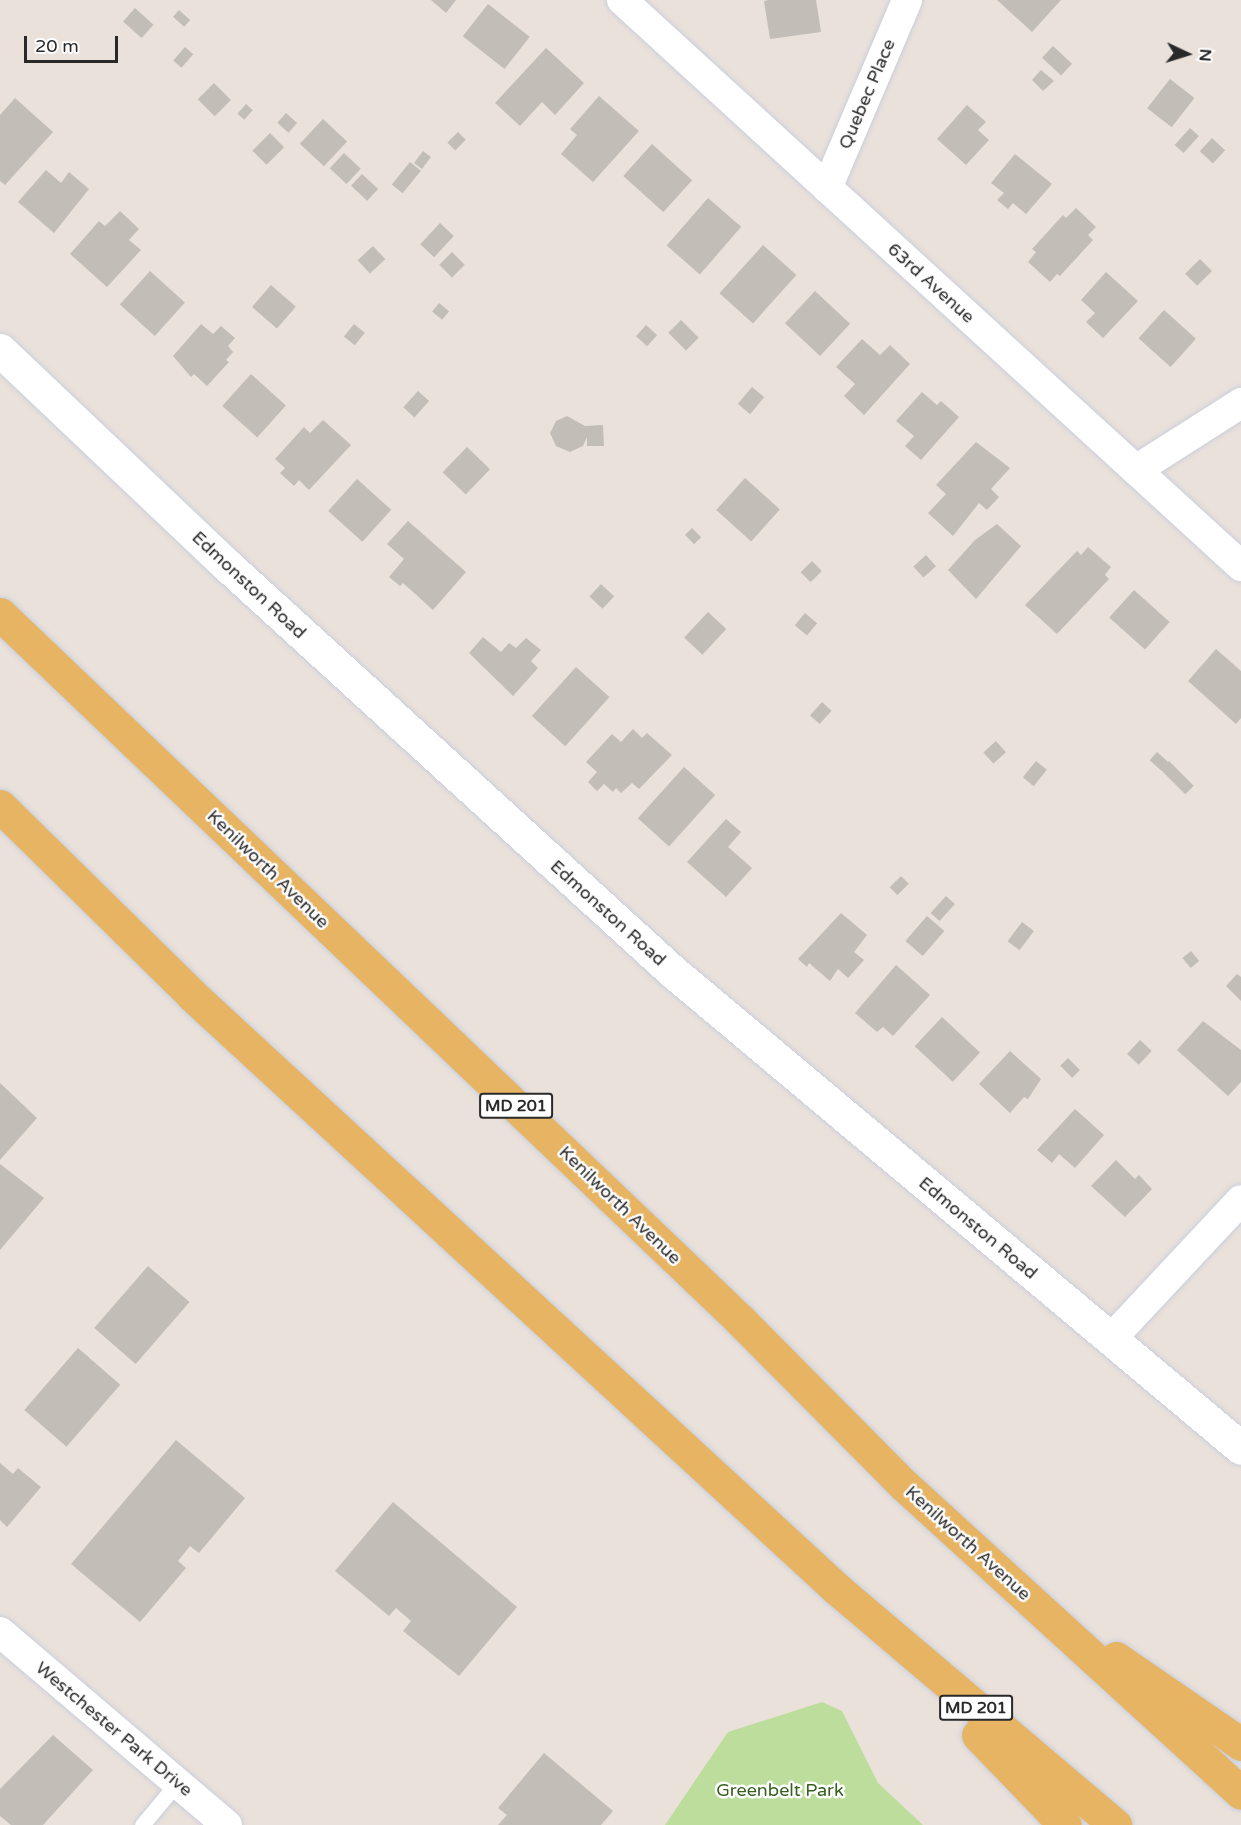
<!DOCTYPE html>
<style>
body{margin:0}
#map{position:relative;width:1241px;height:1825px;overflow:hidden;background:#eae1db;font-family:"Varela Round",sans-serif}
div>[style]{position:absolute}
.green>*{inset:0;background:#bcdd9b}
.building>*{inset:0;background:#c3bdb7;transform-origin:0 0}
.roads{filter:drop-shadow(0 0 2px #cacfda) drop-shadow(0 0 2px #cacfda)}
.service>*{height:15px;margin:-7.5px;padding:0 7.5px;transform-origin:7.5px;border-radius:7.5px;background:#fff}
.minor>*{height:30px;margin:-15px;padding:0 15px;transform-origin:15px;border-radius:15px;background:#fff}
.tertiary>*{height:33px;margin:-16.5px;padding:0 16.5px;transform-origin:16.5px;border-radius:16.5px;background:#fff}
.primary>*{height:33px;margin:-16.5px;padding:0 16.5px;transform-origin:16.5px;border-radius:16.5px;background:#e7b464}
span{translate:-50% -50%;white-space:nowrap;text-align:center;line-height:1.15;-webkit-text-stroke:5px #fff;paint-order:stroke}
.shield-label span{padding:2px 4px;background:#fff;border:2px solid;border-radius:4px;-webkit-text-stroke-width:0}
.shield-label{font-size:16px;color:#292929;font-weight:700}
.street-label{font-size:18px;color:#292929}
.park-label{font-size:18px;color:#36601e}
.north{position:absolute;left:1157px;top:24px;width:60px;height:60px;-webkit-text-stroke:4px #fff;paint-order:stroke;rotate:94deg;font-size:16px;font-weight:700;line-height:24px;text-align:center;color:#292929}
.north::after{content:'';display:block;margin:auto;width:21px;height:27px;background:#292929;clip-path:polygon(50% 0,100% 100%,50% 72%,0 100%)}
.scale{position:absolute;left:24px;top:36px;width:94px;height:27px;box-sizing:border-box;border:3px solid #292929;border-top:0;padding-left:8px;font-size:18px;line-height:21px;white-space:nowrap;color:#292929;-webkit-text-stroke:4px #fff;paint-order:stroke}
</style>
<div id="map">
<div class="green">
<div style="clip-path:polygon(822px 1702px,842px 1711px,878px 1783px,923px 1825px,665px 1825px,728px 1732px)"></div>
</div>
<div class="building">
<div style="clip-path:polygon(431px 0,456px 0,446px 13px)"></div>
<div style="clip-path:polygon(769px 0,816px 0,821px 32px,770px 39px,764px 1px)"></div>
<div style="clip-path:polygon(997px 0,1061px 0,1032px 32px)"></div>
<div style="left:488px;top:4px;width:53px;height:41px;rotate:38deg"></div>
<div style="left:135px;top:8px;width:25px;height:18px;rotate:42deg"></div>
<div style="left:179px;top:10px;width:15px;height:9px;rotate:42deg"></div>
<div style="left:1053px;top:46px;width:26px;height:16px;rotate:43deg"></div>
<div style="left:185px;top:47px;width:11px;height:18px;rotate:41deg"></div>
<div style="clip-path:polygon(546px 48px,584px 83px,555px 115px,542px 102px,520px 126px,495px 103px)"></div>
<div style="clip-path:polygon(1041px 70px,1054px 81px,1043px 91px,1032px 80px)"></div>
<div style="left:1170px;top:79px;width:31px;height:37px;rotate:38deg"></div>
<div style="left:214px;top:83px;width:24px;height:23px;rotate:45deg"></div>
<div style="clip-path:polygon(599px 96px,639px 131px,593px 182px,561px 154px,577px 135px,570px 129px)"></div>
<div style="clip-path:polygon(15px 98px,53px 132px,5px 185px,0 181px,0 115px)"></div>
<div style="left:246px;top:104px;width:9px;height:13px;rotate:41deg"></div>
<div style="clip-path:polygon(967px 105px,986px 122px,978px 130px,989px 140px,966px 165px,937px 139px)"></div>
<div style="left:286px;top:113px;width:15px;height:13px;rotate:42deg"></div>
<div style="left:323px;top:119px;width:33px;height:34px;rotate:43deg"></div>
<div style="left:1190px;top:128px;width:12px;height:23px;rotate:42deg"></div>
<div style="left:458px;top:132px;width:11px;height:15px;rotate:45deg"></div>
<div style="left:270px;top:133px;width:20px;height:25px;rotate:45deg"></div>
<div style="left:1212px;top:138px;width:18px;height:18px;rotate:43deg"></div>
<div style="left:652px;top:144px;width:54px;height:43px;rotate:42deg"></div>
<div style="left:423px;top:151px;width:10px;height:15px;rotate:37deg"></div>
<div style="left:344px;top:153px;width:23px;height:21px;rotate:43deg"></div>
<div style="clip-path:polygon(1015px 154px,1052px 184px,1026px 214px,1013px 203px,1008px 209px,997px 200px,1004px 193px,991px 183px)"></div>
<div style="left:410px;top:162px;width:14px;height:29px;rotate:39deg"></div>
<div style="clip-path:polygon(46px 170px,61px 183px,69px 172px,89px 189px,54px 233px,18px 202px)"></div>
<div style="left:362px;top:174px;width:22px;height:16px;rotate:43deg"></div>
<div style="left:708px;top:198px;width:44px;height:63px;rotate:41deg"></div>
<div style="clip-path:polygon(1076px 208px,1096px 227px,1088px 235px,1093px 240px,1060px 276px,1057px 274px,1050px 282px,1028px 262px,1036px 252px,1032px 249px,1063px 215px,1066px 218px)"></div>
<div style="clip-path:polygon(120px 211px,139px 229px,129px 240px,141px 250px,107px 287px,70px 254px,99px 221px,105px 226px)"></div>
<div style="left:440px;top:223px;width:19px;height:29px;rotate:43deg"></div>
<div style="left:763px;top:245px;width:45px;height:65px;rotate:42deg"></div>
<div style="left:373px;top:246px;width:18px;height:21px;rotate:47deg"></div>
<div style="left:452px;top:252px;width:18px;height:18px;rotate:45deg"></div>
<div style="left:1200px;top:259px;width:17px;height:21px;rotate:45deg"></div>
<div style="left:150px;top:271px;width:47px;height:45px;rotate:42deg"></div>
<div style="clip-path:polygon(1106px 272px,1138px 301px,1103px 338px,1086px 322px,1095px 313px,1081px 300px)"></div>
<div style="left:271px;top:285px;width:33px;height:29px;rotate:41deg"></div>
<div style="left:815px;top:291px;width:48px;height:44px;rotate:43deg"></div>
<div style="left:439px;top:303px;width:13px;height:11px;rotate:39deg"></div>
<div style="left:1164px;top:310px;width:43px;height:38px;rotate:42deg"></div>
<div style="left:681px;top:320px;width:25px;height:18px;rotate:45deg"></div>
<div style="clip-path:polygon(201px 324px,213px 334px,221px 326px,235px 338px,228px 346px,233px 352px,226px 360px,229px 362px,207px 386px,194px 374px,191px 377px,173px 356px)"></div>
<div style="left:354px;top:324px;width:14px;height:16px;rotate:39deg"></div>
<div style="left:646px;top:325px;width:15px;height:15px;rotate:42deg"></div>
<div style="clip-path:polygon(862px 339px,880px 355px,890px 345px,910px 364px,864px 415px,844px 396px,855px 384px,836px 367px)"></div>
<div style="left:251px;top:374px;width:47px;height:43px;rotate:42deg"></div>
<div style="left:752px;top:387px;width:16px;height:22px;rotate:40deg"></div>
<div style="left:418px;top:391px;width:15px;height:22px;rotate:42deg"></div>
<div style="clip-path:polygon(922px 392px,937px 405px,941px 401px,959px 417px,921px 460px,905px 446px,914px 436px,896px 421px)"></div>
<div style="clip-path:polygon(567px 416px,585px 426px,603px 425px,604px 446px,587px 446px,587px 437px,583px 446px,570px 452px,556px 446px,550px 433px,556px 421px)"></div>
<div style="clip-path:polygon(323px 420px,351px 445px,309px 490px,299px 480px,294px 486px,280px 473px,285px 468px,275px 459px,304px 427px,310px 433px)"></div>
<div style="clip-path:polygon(976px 442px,1010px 468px,991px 489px,999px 497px,987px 510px,979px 503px,953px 536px,928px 513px,946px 494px,936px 485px)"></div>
<div style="left:467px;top:447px;width:32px;height:35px;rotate:44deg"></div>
<div style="left:745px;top:478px;width:47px;height:43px;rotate:42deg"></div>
<div style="left:357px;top:479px;width:46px;height:43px;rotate:42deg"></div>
<div style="clip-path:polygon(408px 521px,466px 572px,433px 610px,403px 583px,400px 586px,389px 577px,404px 559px,387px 544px)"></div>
<div style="clip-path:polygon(997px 524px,1021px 546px,976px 599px,948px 570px,975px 540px)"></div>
<div style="left:692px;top:528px;width:13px;height:10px;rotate:45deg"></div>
<div style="clip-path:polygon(1088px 547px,1111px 567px,1105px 575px,1109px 579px,1057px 634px,1025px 605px,1077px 551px,1081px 555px)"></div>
<div style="left:926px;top:555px;width:15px;height:17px;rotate:48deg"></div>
<div style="left:812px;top:561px;width:14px;height:16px;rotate:45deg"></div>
<div style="left:601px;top:584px;width:18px;height:17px;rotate:43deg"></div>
<div style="left:1134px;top:590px;width:48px;height:37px;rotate:42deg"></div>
<div style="left:708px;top:612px;width:25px;height:35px;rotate:43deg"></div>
<div style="left:805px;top:613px;width:16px;height:16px;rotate:40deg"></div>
<div style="clip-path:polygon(483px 637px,501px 652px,509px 643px,516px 648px,526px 638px,541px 650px,531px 661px,538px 668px,513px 696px,469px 653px)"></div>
<div style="clip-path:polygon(1216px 649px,1241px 671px,1241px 718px,1236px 724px,1188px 681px)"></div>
<div style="left:576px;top:667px;width:45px;height:66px;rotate:42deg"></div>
<div style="left:822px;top:702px;width:13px;height:18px;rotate:42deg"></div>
<div style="clip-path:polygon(633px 729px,642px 738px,647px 733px,672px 755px,639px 789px,632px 783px,621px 793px,616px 788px,613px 792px,604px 784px,597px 791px,588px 782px,597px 772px,586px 762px,612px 734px,621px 742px)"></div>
<div style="left:996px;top:741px;width:15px;height:17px;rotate:48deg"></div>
<div style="left:1157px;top:752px;width:15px;height:11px;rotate:42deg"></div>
<div style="left:1036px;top:761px;width:14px;height:21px;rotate:39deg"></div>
<div style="left:1169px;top:761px;width:35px;height:12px;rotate:45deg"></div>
<div style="left:684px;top:767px;width:42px;height:69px;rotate:42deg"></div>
<div style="clip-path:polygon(726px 819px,741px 832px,728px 847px,752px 868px,726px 897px,687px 862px)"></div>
<div style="left:901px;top:876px;width:11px;height:16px;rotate:45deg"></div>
<div style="left:946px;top:896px;width:12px;height:23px;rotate:42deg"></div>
<div style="clip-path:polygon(841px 913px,867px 935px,854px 952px,864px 960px,848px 978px,838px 969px,830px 981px,809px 963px,807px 967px,798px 959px)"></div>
<div style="left:927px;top:916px;width:23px;height:33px;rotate:41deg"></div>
<div style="left:1022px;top:922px;width:15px;height:24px;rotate:37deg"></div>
<div style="left:1191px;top:951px;width:13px;height:11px;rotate:51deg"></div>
<div style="clip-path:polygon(896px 965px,930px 995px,893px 1036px,883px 1027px,877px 1032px,855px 1013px)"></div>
<div style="clip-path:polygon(1237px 974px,1241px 977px,1241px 1001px,1226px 986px)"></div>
<div style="left:942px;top:1017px;width:52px;height:40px;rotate:43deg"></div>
<div style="clip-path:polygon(1203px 1021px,1241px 1050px,1241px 1082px,1228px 1096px,1177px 1050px)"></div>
<div style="left:1140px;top:1040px;width:16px;height:19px;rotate:43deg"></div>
<div style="clip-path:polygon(1010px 1051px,1041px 1079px,1028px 1099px,1024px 1097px,1010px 1113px,979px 1084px)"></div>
<div style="left:1068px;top:1058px;width:17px;height:11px;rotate:45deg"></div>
<div style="clip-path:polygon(0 1083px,37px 1118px,0 1160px)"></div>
<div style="clip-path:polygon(1075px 1109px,1104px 1135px,1075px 1168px,1059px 1154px,1052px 1163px,1037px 1150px)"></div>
<div style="clip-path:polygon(1116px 1160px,1135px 1179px,1139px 1175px,1152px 1189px,1125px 1217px,1091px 1186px)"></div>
<div style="clip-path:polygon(0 1164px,44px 1198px,0 1250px)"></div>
<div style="left:148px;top:1266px;width:55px;height:82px;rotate:41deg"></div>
<div style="left:78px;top:1348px;width:56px;height:82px;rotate:41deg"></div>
<div style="clip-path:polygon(176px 1440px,245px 1498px,199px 1553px,190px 1546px,178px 1561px,186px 1568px,140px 1622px,71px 1564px)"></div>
<div style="clip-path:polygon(0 1463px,13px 1474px,18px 1468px,41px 1487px,7px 1527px,0 1520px)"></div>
<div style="clip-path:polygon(393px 1502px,517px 1607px,459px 1676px,403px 1631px,411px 1621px,396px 1608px,389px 1616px,335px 1571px)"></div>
<div style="clip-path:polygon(53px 1735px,93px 1770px,43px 1825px,11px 1825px,0 1816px,0 1789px)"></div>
<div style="clip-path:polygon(544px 1753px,613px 1811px,601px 1825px,498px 1825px,507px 1815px,498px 1808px)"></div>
</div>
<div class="roads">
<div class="service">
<div style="left:142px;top:1825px;width:55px;rotate:-50.2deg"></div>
</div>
<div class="minor">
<div style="left:622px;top:0;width:839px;rotate:42.44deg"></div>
<div style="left:827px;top:188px;width:204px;rotate:-66.9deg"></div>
<div style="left:1136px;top:470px;width:125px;rotate:-32.5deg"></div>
<div style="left:1111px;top:1339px;width:190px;rotate:-46.9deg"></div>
<div style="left:0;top:1632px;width:298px;rotate:40.4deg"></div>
</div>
<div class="tertiary">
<div style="left:0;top:350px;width:317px;rotate:43.5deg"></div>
<div style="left:230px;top:568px;width:598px;rotate:42.36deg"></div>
<div style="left:672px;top:971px;width:742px;rotate:39.97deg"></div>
</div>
<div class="primary">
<div style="left:0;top:614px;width:1023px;rotate:43.65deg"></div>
<div style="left:740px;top:1320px;width:234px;rotate:45.2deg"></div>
<div style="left:905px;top:1486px;width:455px;rotate:42.4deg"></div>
<div style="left:0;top:806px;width:269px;rotate:44.5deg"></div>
<div style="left:192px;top:995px;width:877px;rotate:42.64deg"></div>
<div style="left:837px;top:1589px;width:365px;rotate:40.3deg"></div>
<div style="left:1116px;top:1658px;width:152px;rotate:34.5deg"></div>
<div style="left:978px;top:1735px;width:125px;rotate:46deg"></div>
</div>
</div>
<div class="shield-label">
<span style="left:516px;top:1106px">MD 201</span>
<span style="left:976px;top:1708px">MD 201</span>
</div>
<div class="street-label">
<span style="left:867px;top:94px;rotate:-67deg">Quebec Place</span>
<span style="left:931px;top:283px;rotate:42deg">63rd Avenue</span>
<span style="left:249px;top:585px;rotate:43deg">Edmonston Road</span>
<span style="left:268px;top:869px;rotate:44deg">Kenilworth Avenue</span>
<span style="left:608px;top:913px;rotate:42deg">Edmonston Road</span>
<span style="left:620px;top:1205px;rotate:44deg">Kenilworth Avenue</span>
<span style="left:978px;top:1228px;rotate:40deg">Edmonston Road</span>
<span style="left:968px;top:1543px;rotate:42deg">Kenilworth Avenue</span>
<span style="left:114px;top:1729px;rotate:40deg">Westchester Park Drive</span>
</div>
<div class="park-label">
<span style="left:780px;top:1790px">Greenbelt Park</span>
</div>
<div class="north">N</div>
<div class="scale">20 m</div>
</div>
